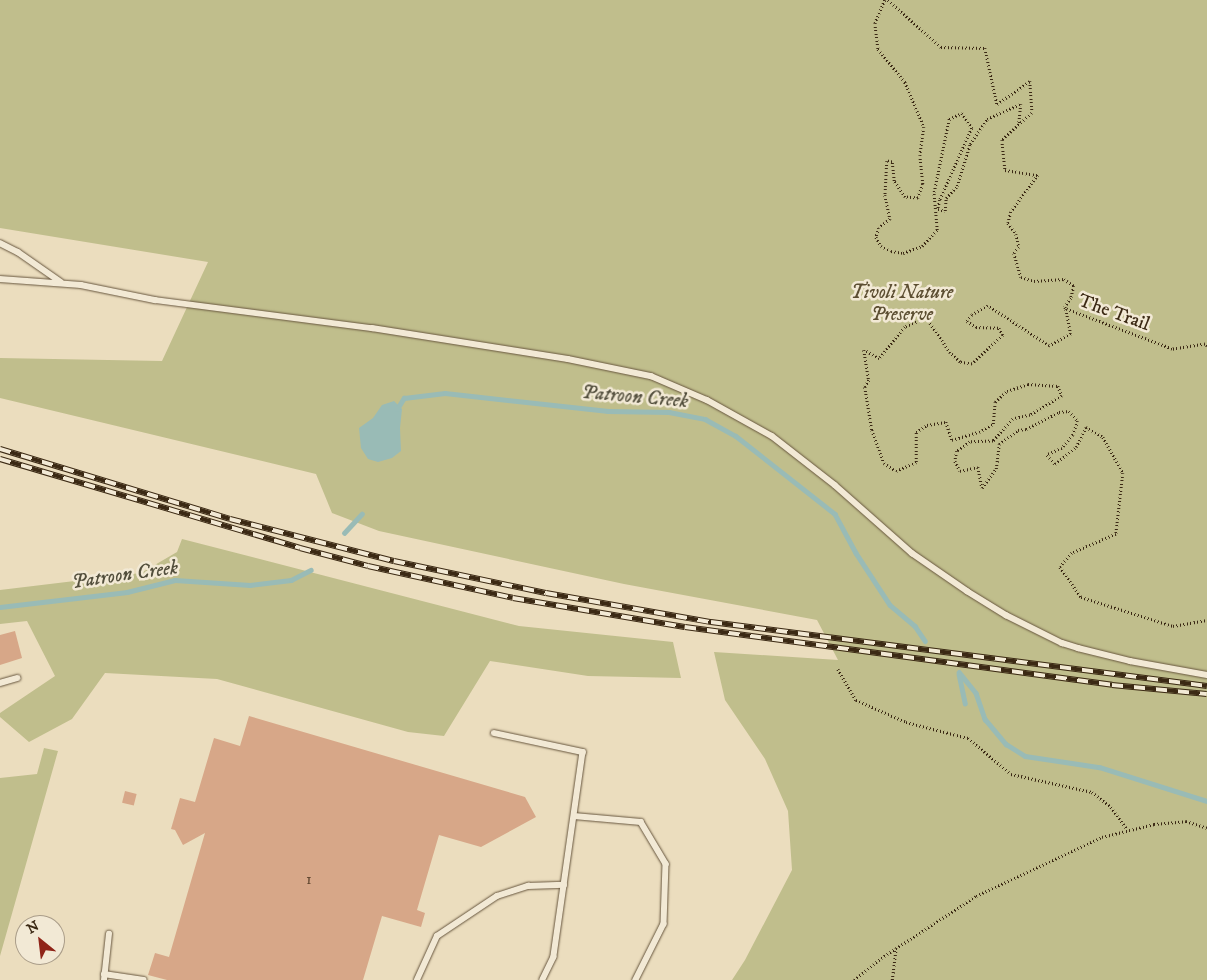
<!DOCTYPE html>
<style>
body{margin:0}
#map{position:relative;width:1207px;height:980px;overflow:hidden;background:#ebddbe;font-family:"IM FELL DW Pica",serif}
div>[style]{position:absolute}
.green>*{inset:0;background:#c0be8c}
.water>*{inset:0;background:#99bbb6}
.stream>*{height:4.5px;margin:-2.25px;padding:0 2.25px;transform-origin:2.25px;border-radius:2.25px;background:#99bbb6}
.building>*{inset:0;background:#d7a788;transform-origin:0 0}
.path>*{height:2.5px;margin-top:-1.25px;transform-origin:0;background:repeating-linear-gradient(90deg,#3b2914 0 1px,transparent 0 3.5px)}
.roads{filter:drop-shadow(0 0 1px #67563e) drop-shadow(0 0 1px #67563e)}
.service>*{height:5.5px;margin:-2.75px;padding:0 2.75px;transform-origin:2.75px;border-radius:2.75px;background:#f2e9d5}
.rail>*{height:5.5px;margin-top:-2.75px;transform-origin:0;background:repeating-linear-gradient(90deg,#f2e9d5 0 11px,#3b2914 0 22px);box-sizing:border-box;border-block:1px solid #3b2914}
span{translate:-50% -50%;white-space:nowrap;text-align:center;line-height:1.15;-webkit-text-stroke:5px #f2e9d5;paint-order:stroke}
.number-label{font-size:16px;color:#624831}
.number-label span{-webkit-text-stroke-width:0}
.park-label{font-size:19px;color:#5c4e32;font-style:italic}
.street-label{font-size:19px;color:#3b2914}
.water-label{font-size:20px;color:#524e3c;font-style:italic}
.north{position:absolute;left:15px;top:915px;width:50px;height:50px;box-sizing:border-box;background:#f2e9d5;border:1px solid #a99c88;border-radius:50%;rotate:331deg;font-size:14px;font-weight:700;line-height:20px;text-align:center;color:#3b2914}
.north::after{content:'';display:block;margin:auto;width:18px;height:22px;background:#8f2418;clip-path:polygon(50% 0,100% 100%,50% 72%,0 100%)}
</style>
<div id="map">
<div class="green">
<div style="clip-path:polygon(0 0,1207px 0,1207px 980px,732px 980px,745px 960px,792px 870px,788px 811px,765px 759px,725px 700px,714px 652px,838px 660px,817px 620px,624px 584px,379px 531px,332px 513px,316px 474px,0 398px,0 358px,162px 361px,208px 262px,0 228px)"></div>
<div style="clip-path:polygon(182px 539px,519px 626px,673px 642px,681px 678px,588px 676px,490px 661px,444px 736px,408px 732px,217px 679px,105px 673px,72px 719px,29px 742px,0 717px,0 713px,55px 676px,27px 621px,0 624px,0 590px,141px 573px,177px 552px)"></div>
<div style="clip-path:polygon(44px 748px,58px 751px,0 956px,0 778px,37px 774px)"></div>
</div>
<div class="water">
<div style="clip-path:polygon(394px 401px,402px 409px,400px 428px,401px 451px,392px 458px,378px 462px,368px 459px,361px 448px,359px 428px,373px 418px,382px 405px)"></div>
</div>
<div class="stream">
<div style="left:397px;top:409px;width:13px;rotate:-58deg"></div>
<div style="left:404px;top:398px;width:41px;rotate:-7deg"></div>
<div style="left:445px;top:393px;width:164px;rotate:6.3deg"></div>
<div style="left:608px;top:411px;width:61px;rotate:0.9deg"></div>
<div style="left:669px;top:412px;width:37px;rotate:11deg"></div>
<div style="left:705px;top:419px;width:35px;rotate:29deg"></div>
<div style="left:736px;top:436px;width:126px;rotate:38.2deg"></div>
<div style="left:835px;top:514px;width:44px;rotate:61.7deg"></div>
<div style="left:856px;top:553px;width:62px;rotate:56.8deg"></div>
<div style="left:890px;top:605px;width:33px;rotate:40deg"></div>
<div style="left:915px;top:626px;width:18px;rotate:56deg"></div>
<div style="left:344px;top:533px;width:26px;rotate:-47deg"></div>
<div style="left:0;top:607px;width:128px;rotate:-6.7deg"></div>
<div style="left:127px;top:592px;width:49px;rotate:-14deg"></div>
<div style="left:175px;top:580px;width:75px;rotate:3.8deg"></div>
<div style="left:250px;top:585px;width:41px;rotate:-7deg"></div>
<div style="left:291px;top:580px;width:22px;rotate:-27deg"></div>
<div style="left:959px;top:672px;width:27px;rotate:51deg"></div>
<div style="left:976px;top:693px;width:28px;rotate:71deg"></div>
<div style="left:985px;top:719px;width:33px;rotate:50deg"></div>
<div style="left:1006px;top:744px;width:22px;rotate:32deg"></div>
<div style="left:1025px;top:756px;width:75px;rotate:8.5deg"></div>
<div style="left:1099px;top:767px;width:113px;rotate:17.5deg"></div>
<div style="left:959px;top:674px;width:30px;rotate:78deg"></div>
</div>
<div class="building">
<div style="clip-path:polygon(15px 631px,22px 658px,0 665px,0 635px)"></div>
<div style="clip-path:polygon(249px 716px,525px 797px,536px 817px,481px 847px,439px 835px,417px 910px,425px 913px,421px 927px,382px 916px,363px 980px,167px 980px,148px 975px,155px 953px,169px 957px,205px 833px,183px 845px,175px 830px,171px 829px,180px 798px,195px 802px,214px 738px,240px 746px)"></div>
<div style="left:125px;top:791px;width:12px;height:12px;rotate:14deg"></div>
</div>
<div class="path">
<div style="left:885px;top:0;width:25px;rotate:113deg"></div>
<div style="left:875px;top:23px;width:26px;rotate:83deg"></div>
<div style="left:878px;top:49px;width:43px;rotate:50.7deg"></div>
<div style="left:905px;top:82px;width:49px;rotate:67.1deg"></div>
<div style="left:924px;top:127px;width:28px;rotate:98deg"></div>
<div style="left:920px;top:155px;width:29px;rotate:84deg"></div>
<div style="left:923px;top:184px;width:15px;rotate:110deg"></div>
<div style="left:918px;top:198px;width:13px;rotate:-176deg"></div>
<div style="left:905px;top:197px;width:19px;rotate:-125deg"></div>
<div style="left:894px;top:181px;width:19px;rotate:-96deg"></div>
<div style="left:892px;top:162px;width:5px;rotate:-169deg"></div>
<div style="left:887px;top:161px;width:34px;rotate:93deg"></div>
<div style="left:885px;top:195px;width:25px;rotate:78deg"></div>
<div style="left:890px;top:219px;width:14px;rotate:141deg"></div>
<div style="left:879px;top:228px;width:9px;rotate:108deg"></div>
<div style="left:876px;top:237px;width:10px;rotate:61deg"></div>
<div style="left:881px;top:246px;width:11px;rotate:27deg"></div>
<div style="left:891px;top:251px;width:12px;rotate:9deg"></div>
<div style="left:903px;top:253px;width:20px;rotate:-20deg"></div>
<div style="left:922px;top:246px;width:22px;rotate:-47deg"></div>
<div style="left:937px;top:230px;width:38px;rotate:-95deg"></div>
<div style="left:934px;top:192px;width:75px;rotate:-78.4deg"></div>
<div style="left:949px;top:119px;width:14px;rotate:-25deg"></div>
<div style="left:962px;top:113px;width:18px;rotate:56deg"></div>
<div style="left:972px;top:128px;width:79px;rotate:114deg"></div>
<div style="left:940px;top:200px;width:9px;rotate:103deg"></div>
<div style="left:938px;top:209px;width:7px;rotate:16deg"></div>
<div style="left:945px;top:211px;width:13px;rotate:-86deg"></div>
<div style="left:946px;top:198px;width:16px;rotate:-47deg"></div>
<div style="left:957px;top:186px;width:44px;rotate:-72.8deg"></div>
<div style="left:970px;top:144px;width:30px;rotate:-56deg"></div>
<div style="left:987px;top:119px;width:37px;rotate:-24deg"></div>
<div style="left:1021px;top:104px;width:20px;rotate:96deg"></div>
<div style="left:888px;top:0;width:71px;rotate:41.6deg"></div>
<div style="left:941px;top:47px;width:44px;rotate:1.3deg"></div>
<div style="left:985px;top:48px;width:57px;rotate:77.9deg"></div>
<div style="left:997px;top:104px;width:40px;rotate:-34.9deg"></div>
<div style="left:1030px;top:81px;width:32px;rotate:86deg"></div>
<div style="left:1032px;top:113px;width:40px;rotate:138deg"></div>
<div style="left:1002px;top:140px;width:30px;rotate:84deg"></div>
<div style="left:1005px;top:170px;width:33px;rotate:9deg"></div>
<div style="left:1038px;top:175px;width:46px;rotate:126.1deg"></div>
<div style="left:1011px;top:212px;width:11px;rotate:105deg"></div>
<div style="left:1008px;top:223px;width:14px;rotate:54deg"></div>
<div style="left:1016px;top:234px;width:13px;rotate:77deg"></div>
<div style="left:1019px;top:247px;width:8px;rotate:130deg"></div>
<div style="left:1014px;top:253px;width:25px;rotate:74deg"></div>
<div style="left:1021px;top:277px;width:14px;rotate:17deg"></div>
<div style="left:1034px;top:281px;width:30px;rotate:-4deg"></div>
<div style="left:1064px;top:279px;width:12px;rotate:35deg"></div>
<div style="left:1074px;top:286px;width:12px;rotate:104deg"></div>
<div style="left:1071px;top:298px;width:11px;rotate:124deg"></div>
<div style="left:1065px;top:307px;width:2px;rotate:63deg"></div>
<div style="left:1207px;top:346px;width:3px;rotate:-135deg"></div>
<div style="left:1205px;top:344px;width:33px;rotate:171deg"></div>
<div style="left:1172px;top:349px;width:113px;rotate:-159.3deg"></div>
<div style="left:1066px;top:309px;width:25px;rotate:79deg"></div>
<div style="left:1071px;top:334px;width:25px;rotate:151deg"></div>
<div style="left:1049px;top:346px;width:73px;rotate:-146.7deg"></div>
<div style="left:988px;top:306px;width:18px;rotate:151deg"></div>
<div style="left:972px;top:315px;width:8px;rotate:130deg"></div>
<div style="left:967px;top:321px;width:11px;rotate:34deg"></div>
<div style="left:976px;top:327px;width:23px;rotate:2deg"></div>
<div style="left:999px;top:328px;width:8px;rotate:60deg"></div>
<div style="left:1003px;top:335px;width:42px;rotate:136.9deg"></div>
<div style="left:972px;top:364px;width:12px;rotate:-171deg"></div>
<div style="left:960px;top:362px;width:13px;rotate:-138deg"></div>
<div style="left:950px;top:353px;width:42px;rotate:-124.4deg"></div>
<div style="left:926px;top:318px;width:23px;rotate:157deg"></div>
<div style="left:905px;top:327px;width:41px;rotate:129.1deg"></div>
<div style="left:879px;top:359px;width:17px;rotate:-149deg"></div>
<div style="left:864px;top:350px;width:30px;rotate:81deg"></div>
<div style="left:869px;top:380px;width:8px;rotate:120deg"></div>
<div style="left:865px;top:387px;width:44px;rotate:80.8deg"></div>
<div style="left:872px;top:430px;width:35px;rotate:70deg"></div>
<div style="left:884px;top:463px;width:14px;rotate:34deg"></div>
<div style="left:896px;top:471px;width:22px;rotate:-24deg"></div>
<div style="left:916px;top:462px;width:30px;rotate:-90deg"></div>
<div style="left:916px;top:432px;width:13px;rotate:-32deg"></div>
<div style="left:927px;top:425px;width:19px;rotate:-9deg"></div>
<div style="left:946px;top:422px;width:19px;rotate:72deg"></div>
<div style="left:952px;top:440px;width:28px;rotate:-17deg"></div>
<div style="left:979px;top:432px;width:16px;rotate:-30deg"></div>
<div style="left:993px;top:424px;width:22px;rotate:-85deg"></div>
<div style="left:995px;top:402px;width:16px;rotate:-43deg"></div>
<div style="left:1007px;top:391px;width:22px;rotate:-18deg"></div>
<div style="left:1028px;top:384px;width:30px;rotate:4deg"></div>
<div style="left:1058px;top:386px;width:11px;rotate:68deg"></div>
<div style="left:1062px;top:396px;width:37px;rotate:149deg"></div>
<div style="left:1030px;top:415px;width:17px;rotate:167deg"></div>
<div style="left:1013px;top:419px;width:30px;rotate:132deg"></div>
<div style="left:993px;top:441px;width:23px;rotate:178deg"></div>
<div style="left:970px;top:442px;width:16px;rotate:145deg"></div>
<div style="left:957px;top:451px;width:10px;rotate:101deg"></div>
<div style="left:955px;top:461px;width:11px;rotate:63deg"></div>
<div style="left:960px;top:471px;width:18px;rotate:-13deg"></div>
<div style="left:978px;top:467px;width:21px;rotate:79deg"></div>
<div style="left:982px;top:488px;width:24px;rotate:-54deg"></div>
<div style="left:996px;top:469px;width:25px;rotate:-83deg"></div>
<div style="left:999px;top:444px;width:24px;rotate:-36deg"></div>
<div style="left:1018px;top:430px;width:8px;rotate:-7deg"></div>
<div style="left:1026px;top:429px;width:37px;rotate:-27deg"></div>
<div style="left:1059px;top:412px;width:10px;rotate:-6deg"></div>
<div style="left:1069px;top:411px;width:13px;rotate:48deg"></div>
<div style="left:1078px;top:421px;width:15px;rotate:110deg"></div>
<div style="left:1073px;top:435px;width:17px;rotate:130deg"></div>
<div style="left:1062px;top:448px;width:17px;rotate:155deg"></div>
<div style="left:1047px;top:455px;width:12px;rotate:48deg"></div>
<div style="left:1055px;top:464px;width:27px;rotate:-39deg"></div>
<div style="left:1076px;top:447px;width:22px;rotate:-63deg"></div>
<div style="left:1086px;top:427px;width:20px;rotate:30deg"></div>
<div style="left:1103px;top:437px;width:41px;rotate:60.9deg"></div>
<div style="left:1123px;top:473px;width:61px;rotate:96.5deg"></div>
<div style="left:1116px;top:534px;width:48px;rotate:156.6deg"></div>
<div style="left:1072px;top:553px;width:18px;rotate:131deg"></div>
<div style="left:1060px;top:567px;width:37px;rotate:55deg"></div>
<div style="left:1081px;top:597px;width:96px;rotate:17.5deg"></div>
<div style="left:1173px;top:626px;width:35px;rotate:-10deg"></div>
<div style="left:838px;top:669px;width:36px;rotate:60deg"></div>
<div style="left:856px;top:700px;width:55px;rotate:23.7deg"></div>
<div style="left:906px;top:722px;width:64px;rotate:14.5deg"></div>
<div style="left:968px;top:738px;width:56px;rotate:39.9deg"></div>
<div style="left:1011px;top:774px;width:83px;rotate:12.5deg"></div>
<div style="left:1092px;top:792px;width:24px;rotate:38deg"></div>
<div style="left:1111px;top:807px;width:27px;rotate:54deg"></div>
<div style="left:854px;top:980px;width:35px;rotate:-39deg"></div>
<div style="left:881px;top:958px;width:113px;rotate:-33.1deg"></div>
<div style="left:976px;top:896px;width:139px;rotate:-25.1deg"></div>
<div style="left:1102px;top:837px;width:54px;rotate:-14deg"></div>
<div style="left:1154px;top:824px;width:32px;rotate:-5deg"></div>
<div style="left:1186px;top:821px;width:22px;rotate:18deg"></div>
<div style="left:892px;top:980px;width:32px;rotate:-83deg"></div>
</div>
<div class="roads">
<div class="service">
<div style="left:0;top:243px;width:20px;rotate:27deg"></div>
<div style="left:18px;top:252px;width:52px;rotate:34.9deg"></div>
<div style="left:0;top:279px;width:81px;rotate:4.2deg"></div>
<div style="left:81px;top:285px;width:76px;rotate:11.5deg"></div>
<div style="left:155px;top:300px;width:219px;rotate:7.4deg"></div>
<div style="left:372px;top:328px;width:198px;rotate:9deg"></div>
<div style="left:568px;top:359px;width:85px;rotate:11.6deg"></div>
<div style="left:651px;top:376px;width:61px;rotate:23.2deg"></div>
<div style="left:707px;top:400px;width:74px;rotate:29deg"></div>
<div style="left:772px;top:436px;width:80px;rotate:37.9deg"></div>
<div style="left:835px;top:485px;width:103px;rotate:41.4deg"></div>
<div style="left:912px;top:553px;width:67px;rotate:34.6deg"></div>
<div style="left:967px;top:591px;width:46px;rotate:31.6deg"></div>
<div style="left:1006px;top:615px;width:63px;rotate:26.6deg"></div>
<div style="left:1062px;top:643px;width:17px;rotate:17deg"></div>
<div style="left:1078px;top:648px;width:54px;rotate:14deg"></div>
<div style="left:1130px;top:661px;width:78px;rotate:10.3deg"></div>
<div style="left:0;top:683px;width:18px;rotate:-16deg"></div>
<div style="left:494px;top:733px;width:91px;rotate:12.1deg"></div>
<div style="left:583px;top:752px;width:207px;rotate:98.1deg"></div>
<div style="left:554px;top:957px;width:25px;rotate:116deg"></div>
<div style="left:574px;top:816px;width:67px;rotate:5.1deg"></div>
<div style="left:641px;top:822px;width:49px;rotate:59.2deg"></div>
<div style="left:666px;top:864px;width:60px;rotate:91.9deg"></div>
<div style="left:664px;top:924px;width:63px;rotate:116.6deg"></div>
<div style="left:104px;top:974px;width:40px;rotate:8.5deg"></div>
<div style="left:104px;top:980px;width:46px;rotate:-83.8deg"></div>
<div style="left:417px;top:980px;width:48px;rotate:-65.6deg"></div>
<div style="left:437px;top:936px;width:72px;rotate:-33.7deg"></div>
<div style="left:497px;top:896px;width:33px;rotate:-18deg"></div>
<div style="left:528px;top:886px;width:36px;rotate:-2deg"></div>
</div>
</div>
<div class="rail">
<div style="left:0;top:449px;width:240px;rotate:16.9deg"></div>
<div style="left:230px;top:519px;width:169px;rotate:14.4deg"></div>
<div style="left:394px;top:561px;width:155px;rotate:11.9deg"></div>
<div style="left:546px;top:593px;width:168px;rotate:10deg"></div>
<div style="left:711px;top:622px;width:500px;rotate:7.35deg"></div>
<div style="left:0;top:459px;width:313px;rotate:16.5deg"></div>
<div style="left:300px;top:548px;width:70px;rotate:14.8deg"></div>
<div style="left:368px;top:566px;width:148px;rotate:12.4deg"></div>
<div style="left:513px;top:598px;width:174px;rotate:9.6deg"></div>
<div style="left:685px;top:627px;width:431px;rotate:7.7deg"></div>
<div style="left:1112px;top:685px;width:95px;rotate:5.4deg"></div>
</div>
<div class="number-label">
<span style="left:309px;top:879px">1</span>
</div>
<div class="park-label">
<span style="left:902px;top:304px">Tivoli Nature<br>Preserve</span>
</div>
<div class="street-label">
<span style="left:1114px;top:313px;rotate:20deg">The Trail</span>
</div>
<div class="water-label">
<span style="left:635px;top:397px;rotate:5deg">Patroon Creek</span>
<span style="left:125px;top:575px;rotate:-8deg">Patroon Creek</span>
</div>
<div class="north">N</div>
</div>
